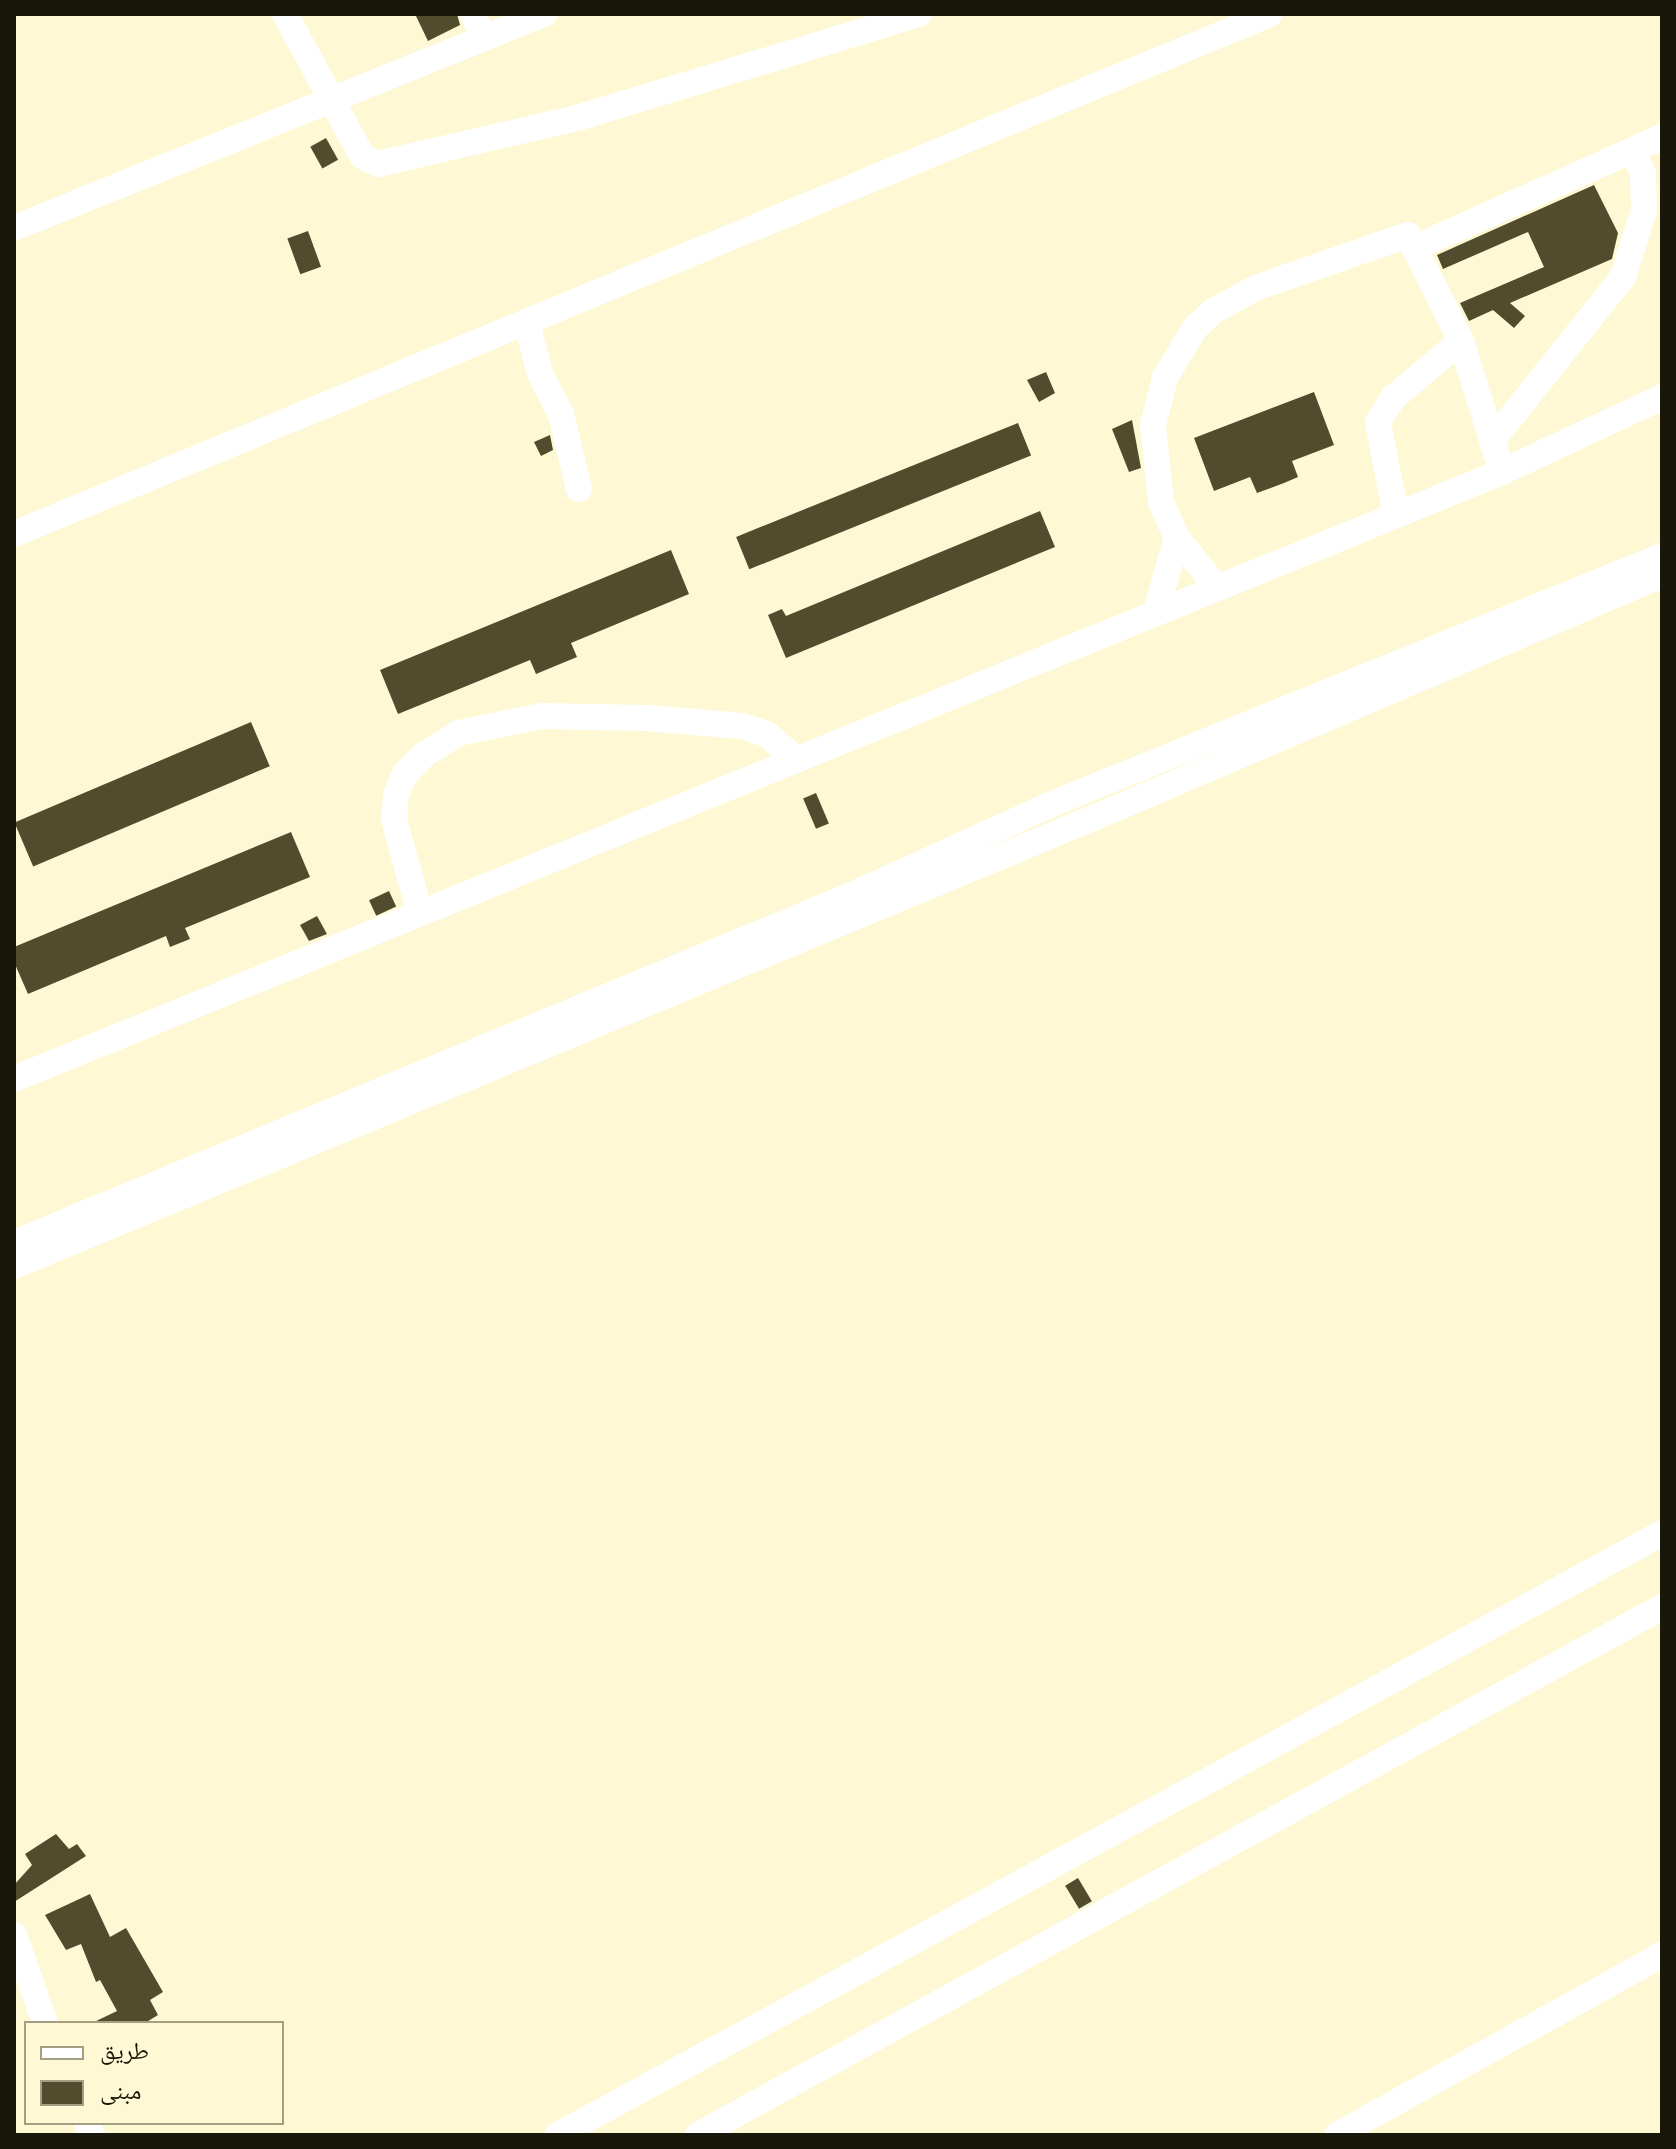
<!DOCTYPE html>
<meta charset="utf-8">
<style>
body{margin:0}
#map{position:relative;width:1676px;height:2149px;overflow:hidden;background:#fef9d4;font-family:Ubuntu,"Noto Naskh Arabic",sans-serif}
div>[style]{position:absolute}
.building>*{inset:0;background:#514c2d;transform-origin:0 0}
.minor>*{height:26px;margin:-13px;padding:0 13px;transform-origin:13px;border-radius:13px;background:#fff}
span{translate:-50% -50%;white-space:nowrap;text-align:center;line-height:1.15;-webkit-text-stroke:8px #fef9d4;paint-order:stroke}
.frame{position:absolute;inset:0;border:16px solid #19170a;pointer-events:none}
.legend{position:absolute;left:24px;top:2021px;width:260px;height:104px;box-sizing:border-box;background:#fef9d4;border:2px solid #a29f83;margin:0;padding:10px 14px;list-style:none;font-size:24px;color:#19170a}
.legend li{display:flex;align-items:center;gap:16px;height:40px}
.legend b{width:40px;border:2px solid #a29f83}
</style>
<div id="map">
<div class="building">
<div style="clip-path:polygon(415px 14px,457px 14px,460px 25px,428px 41px)"></div>
<div style="left:326px;top:138px;width:25px;height:18px;rotate:61deg"></div>
<div style="clip-path:polygon(1594px 185px,1618px 233px,1612px 259px,1510px 303px,1525px 316px,1514px 328px,1493px 310px,1469px 321px,1460px 303px,1544px 267px,1528px 232px,1443px 269px,1437px 255px)"></div>
<div style="left:308px;top:231px;width:38px;height:22px;rotate:70deg"></div>
<div style="clip-path:polygon(1046px 372px,1055px 393px,1039px 402px,1027px 380px)"></div>
<div style="clip-path:polygon(1314px 392px,1334px 445px,1292px 461px,1298px 477px,1284px 483px,1257px 493px,1250px 477px,1214px 491px,1194px 438px)"></div>
<div style="clip-path:polygon(1132px 420px,1141px 468px,1129px 472px,1112px 429px)"></div>
<div style="left:1018px;top:423px;width:35px;height:304px;rotate:68deg"></div>
<div style="clip-path:polygon(550px 435px,553px 450px,541px 456px,534px 442px)"></div>
<div style="clip-path:polygon(1040px 511px,1055px 547px,786px 658px,768px 615px,782px 609px,786px 616px)"></div>
<div style="clip-path:polygon(671px 550px,689px 594px,571px 643px,577px 657px,536px 674px,530px 660px,398px 714px,380px 670px)"></div>
<div style="left:251px;top:722px;width:48px;height:257px;rotate:67deg"></div>
<div style="left:816px;top:793px;width:33px;height:14px;rotate:67deg"></div>
<div style="clip-path:polygon(291px 832px,310px 877px,185px 928px,190px 939px,170px 947px,166px 936px,28px 994px,14px 962px,14px 947px)"></div>
<div style="left:389px;top:891px;width:17px;height:22px;rotate:65deg"></div>
<div style="clip-path:polygon(317px 916px,327px 934px,309px 941px,300px 925px)"></div>
<div style="clip-path:polygon(56px 1834px,69px 1849px,77px 1844px,86px 1856px,14px 1902px,14px 1885px,32px 1865px,25px 1854px)"></div>
<div style="left:1078px;top:1878px;width:27px;height:15px;rotate:59deg"></div>
<div style="clip-path:polygon(90px 1894px,110px 1937px,126px 1928px,163px 1992px,150px 2000px,158px 2015px,145px 2023px,92px 2023px,117px 2011px,100px 1980px,96px 1982px,81px 1944px,66px 1950px,45px 1915px)"></div>
</div>
<div class="minor">
<div style="left:285px;top:14px;width:162px;rotate:61.5deg"></div>
<div style="left:362px;top:156px;width:18px;rotate:27deg"></div>
<div style="left:378px;top:164px;width:204px;rotate:-13deg"></div>
<div style="left:577px;top:118px;width:358px;rotate:-16.9deg"></div>
<div style="left:473px;top:14px;width:26px;rotate:67deg"></div>
<div style="left:14px;top:228px;width:572px;rotate:-21.99deg"></div>
<div style="left:1416px;top:247px;width:269px;rotate:-24.1deg"></div>
<div style="left:527px;top:323px;width:53px;rotate:75.7deg"></div>
<div style="left:540px;top:374px;width:45px;rotate:62.3deg"></div>
<div style="left:561px;top:414px;width:77px;rotate:76.5deg"></div>
<div style="left:1492px;top:441px;width:210px;rotate:-51.4deg"></div>
<div style="left:1623px;top:277px;width:70px;rotate:-72.6deg"></div>
<div style="left:1644px;top:210px;width:36px;rotate:-92deg"></div>
<div style="left:1643px;top:174px;width:26px;rotate:-113deg"></div>
<div style="left:1396px;top:515px;width:95px;rotate:-101deg"></div>
<div style="left:1378px;top:422px;width:28px;rotate:-58deg"></div>
<div style="left:1393px;top:398px;width:89px;rotate:-40deg"></div>
<div style="left:14px;top:534px;width:1359px;rotate:-22.49deg"></div>
<div style="left:1216px;top:586px;width:62px;rotate:-129.1deg"></div>
<div style="left:1177px;top:538px;width:39px;rotate:-114deg"></div>
<div style="left:1161px;top:502px;width:77px;rotate:-95.9deg"></div>
<div style="left:1153px;top:425px;width:49px;rotate:-75.7deg"></div>
<div style="left:1165px;top:378px;width:58px;rotate:-59deg"></div>
<div style="left:1195px;top:328px;width:25px;rotate:-43deg"></div>
<div style="left:1213px;top:311px;width:51px;rotate:-28.1deg"></div>
<div style="left:1258px;top:287px;width:159px;rotate:-19.1deg"></div>
<div style="left:1408px;top:235px;width:119px;rotate:63.4deg"></div>
<div style="left:1461px;top:341px;width:137px;rotate:72.6deg"></div>
<div style="left:1156px;top:611px;width:76px;rotate:-74deg"></div>
<div style="left:419px;top:910px;width:94px;rotate:-105.4deg"></div>
<div style="left:394px;top:819px;width:25px;rotate:-85deg"></div>
<div style="left:396px;top:794px;width:22px;rotate:-66deg"></div>
<div style="left:405px;top:774px;width:28px;rotate:-45deg"></div>
<div style="left:425px;top:754px;width:40px;rotate:-32deg"></div>
<div style="left:459px;top:733px;width:84px;rotate:-11.7deg"></div>
<div style="left:541px;top:716px;width:106px;rotate:1.1deg"></div>
<div style="left:647px;top:718px;width:95px;rotate:4.8deg"></div>
<div style="left:742px;top:726px;width:26px;rotate:18deg"></div>
<div style="left:767px;top:734px;width:37px;rotate:41deg"></div>
<div style="left:14px;top:1079px;width:1607px;rotate:-22.19deg"></div>
<div style="left:1502px;top:472px;width:177px;rotate:-25.1deg"></div>
<div style="left:14px;top:1243px;width:902px;rotate:-22.56deg"></div>
<div style="left:847px;top:897px;width:233px;rotate:-24.4deg"></div>
<div style="left:1059px;top:801px;width:651px;rotate:-22.11deg"></div>
<div style="left:14px;top:1266px;width:1158px;rotate:-22.54deg"></div>
<div style="left:1084px;top:822px;width:629px;rotate:-23.14deg"></div>
<div style="left:14px;top:1935px;width:93px;rotate:70.6deg"></div>
<div style="left:87px;top:2123px;width:13px;rotate:67deg"></div>
<div style="left:558px;top:2135px;width:1257px;rotate:-28.6deg"></div>
<div style="left:698px;top:2135px;width:1099px;rotate:-28.71deg"></div>
<div style="left:1337px;top:2135px;width:372px;rotate:-29deg"></div>
</div>
<div class="frame"></div>
<ul class="legend">
<li><b style="height:10px;background:#fff"></b>طريق</li>
<li><b style="height:22px;background:#514c2d"></b>مبنى</li>
</ul>
</div>
